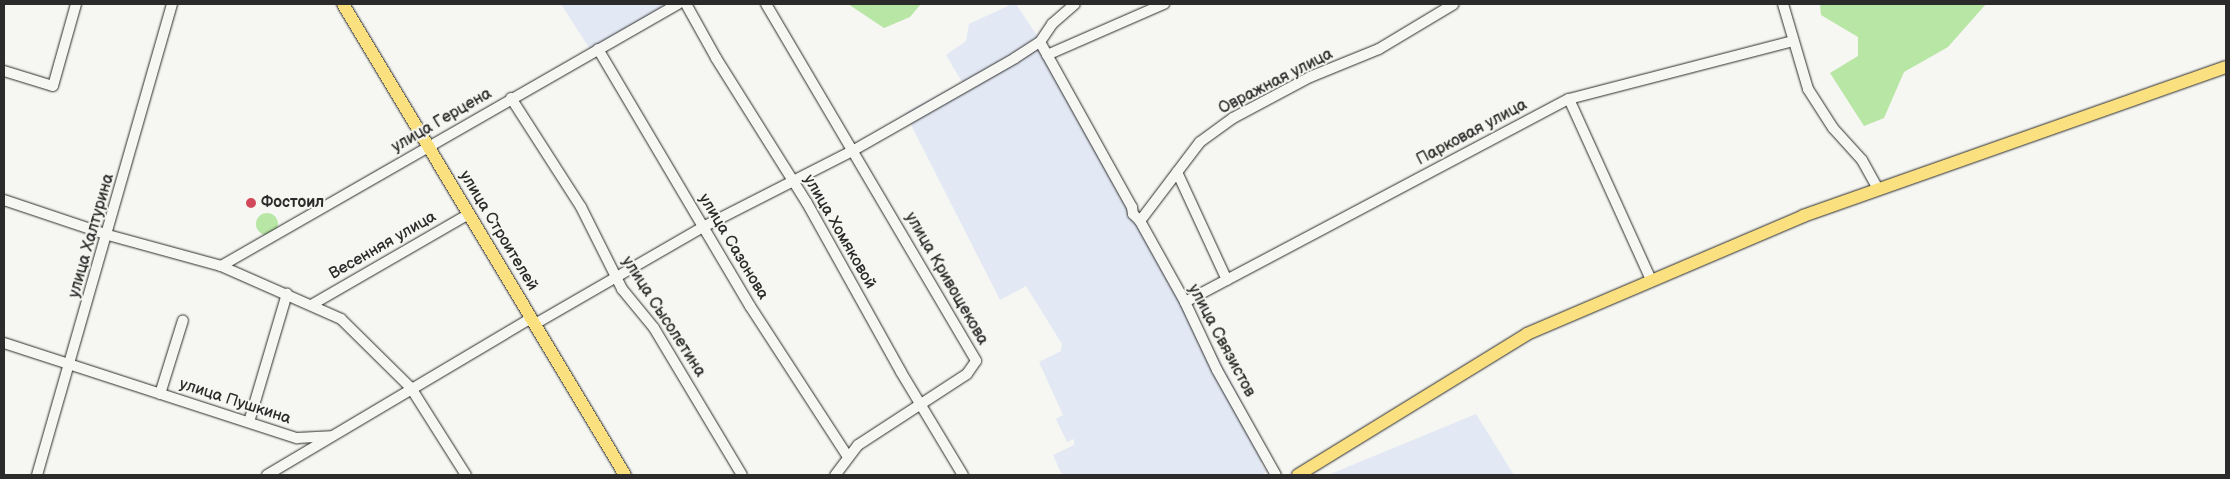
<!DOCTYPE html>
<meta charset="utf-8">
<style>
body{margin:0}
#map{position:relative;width:2230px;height:479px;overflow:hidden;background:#f6f6f2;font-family:"Balsamiq Sans",sans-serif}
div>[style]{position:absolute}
.built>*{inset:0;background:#e2e9f4}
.green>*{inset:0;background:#b8e6a5}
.round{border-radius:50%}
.roads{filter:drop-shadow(0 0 1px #2b2b2b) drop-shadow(0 0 1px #2b2b2b)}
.minor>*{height:10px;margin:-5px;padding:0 5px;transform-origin:5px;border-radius:5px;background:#f6f6f2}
.major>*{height:12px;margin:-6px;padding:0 6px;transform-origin:6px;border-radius:6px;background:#fbe080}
.dots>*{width:14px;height:14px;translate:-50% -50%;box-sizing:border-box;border:2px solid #f6f6f2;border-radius:50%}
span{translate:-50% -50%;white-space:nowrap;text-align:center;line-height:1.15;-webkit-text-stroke:4px #f6f6f2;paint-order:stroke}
.street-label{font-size:16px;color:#2b2b2b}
.poi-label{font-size:16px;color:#2b2b2b;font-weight:700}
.left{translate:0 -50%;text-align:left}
.frame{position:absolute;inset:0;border:5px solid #2b2b2b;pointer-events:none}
</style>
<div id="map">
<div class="built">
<div style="clip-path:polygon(561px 4px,672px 4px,591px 51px)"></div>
<div style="clip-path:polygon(1012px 4px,1016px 4px,1052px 58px,1134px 202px,1272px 458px,1260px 463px,1267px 472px,1261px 475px,1062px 475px,1053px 455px,1074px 445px,1074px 439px,1067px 442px,1056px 419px,1063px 415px,1039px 362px,1061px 351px,1062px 344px,1026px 286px,1000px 300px,905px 113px,962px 82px,946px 55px,966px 41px,969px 24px)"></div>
<div style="clip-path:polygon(1476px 414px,1514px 475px,1328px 475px)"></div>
</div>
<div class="green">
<div style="clip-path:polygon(848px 4px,920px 4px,920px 5px,910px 17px,884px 28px)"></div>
<div style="clip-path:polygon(1820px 4px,1986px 4px,1948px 47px,1904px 72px,1884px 118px,1864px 126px,1830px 73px,1858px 56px,1858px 37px,1821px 15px)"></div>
<div class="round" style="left:256px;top:213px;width:22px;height:22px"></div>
</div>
<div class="roads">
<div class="minor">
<div style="left:686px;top:4px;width:62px;rotate:60.9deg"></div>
<div style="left:716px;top:58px;width:171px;rotate:57.9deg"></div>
<div style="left:807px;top:203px;width:193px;rotate:60.9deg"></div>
<div style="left:901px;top:372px;width:120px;rotate:59deg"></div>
<div style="left:766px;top:4px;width:414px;rotate:59.5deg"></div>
<div style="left:976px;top:361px;width:16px;rotate:125deg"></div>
<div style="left:967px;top:374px;width:130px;rotate:146.9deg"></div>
<div style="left:858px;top:445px;width:38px;rotate:127deg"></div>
<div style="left:1783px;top:4px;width:89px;rotate:73.6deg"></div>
<div style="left:1808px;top:89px;width:46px;rotate:57.3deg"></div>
<div style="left:1833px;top:128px;width:43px;rotate:47.8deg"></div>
<div style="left:1862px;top:160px;width:33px;rotate:61deg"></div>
<div style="left:1040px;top:42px;width:189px;rotate:60.9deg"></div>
<div style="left:1132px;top:207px;width:7px;rotate:82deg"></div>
<div style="left:1133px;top:214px;width:10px;rotate:45deg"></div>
<div style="left:1140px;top:221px;width:93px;rotate:60.9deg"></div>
<div style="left:1185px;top:302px;width:75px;rotate:64.8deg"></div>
<div style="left:1217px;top:370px;width:120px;rotate:60.7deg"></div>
<div style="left:598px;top:49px;width:299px;rotate:59.4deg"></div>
<div style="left:750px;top:306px;width:180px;rotate:57deg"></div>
<div style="left:1047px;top:55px;width:128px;rotate:-23.6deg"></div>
<div style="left:4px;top:71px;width:51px;rotate:17deg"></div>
<div style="left:53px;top:86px;width:85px;rotate:-74.3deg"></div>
<div style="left:511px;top:98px;width:130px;rotate:57.3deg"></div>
<div style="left:581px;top:207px;width:92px;rotate:63.4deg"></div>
<div style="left:622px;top:289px;width:50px;rotate:50.6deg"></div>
<div style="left:654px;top:328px;width:171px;rotate:59.1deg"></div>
<div style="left:1569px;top:99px;width:199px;rotate:65.6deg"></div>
<div style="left:1177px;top:172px;width:119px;rotate:65.2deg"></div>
<div style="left:4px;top:200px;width:110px;rotate:18.6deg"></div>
<div style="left:108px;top:235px;width:117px;rotate:15.3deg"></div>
<div style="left:221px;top:266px;width:131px;rotate:23.8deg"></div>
<div style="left:341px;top:319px;width:98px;rotate:44.6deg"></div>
<div style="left:411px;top:388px;width:103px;rotate:57.7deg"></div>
<div style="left:1140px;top:221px;width:99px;rotate:-52.8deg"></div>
<div style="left:1200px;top:142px;width:41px;rotate:-36deg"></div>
<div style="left:1233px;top:118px;width:87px;rotate:-28deg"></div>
<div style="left:1310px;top:77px;width:74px;rotate:-22.1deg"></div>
<div style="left:1379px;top:49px;width:87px;rotate:-31deg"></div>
<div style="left:221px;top:266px;width:527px;rotate:-29.83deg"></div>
<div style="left:1185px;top:302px;width:434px;rotate:-27.9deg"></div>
<div style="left:1569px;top:99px;width:231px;rotate:-14.5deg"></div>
<div style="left:313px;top:304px;width:180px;rotate:-30deg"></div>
<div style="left:535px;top:324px;width:194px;rotate:-30deg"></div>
<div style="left:703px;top:227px;width:169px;rotate:-27deg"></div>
<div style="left:854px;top:150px;width:185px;rotate:-29.7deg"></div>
<div style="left:1015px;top:58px;width:30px;rotate:-33deg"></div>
<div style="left:1040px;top:42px;width:22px;rotate:-56deg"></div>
<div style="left:1052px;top:24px;width:30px;rotate:-41deg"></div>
<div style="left:4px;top:343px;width:308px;rotate:18deg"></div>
<div style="left:297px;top:438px;width:34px;rotate:-3deg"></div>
<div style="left:160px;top:394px;width:77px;rotate:-72.7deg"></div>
<div style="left:249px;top:422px;width:134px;rotate:-73.5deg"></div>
<div style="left:37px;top:475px;width:490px;rotate:-74deg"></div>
<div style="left:267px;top:475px;width:307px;rotate:-30.7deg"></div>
</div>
<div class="major">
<div style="left:343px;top:4px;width:549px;rotate:59.09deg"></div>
<div style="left:1298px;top:475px;width:269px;rotate:-31.6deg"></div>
<div style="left:1527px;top:334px;width:300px;rotate:-23.1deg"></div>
<div style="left:1803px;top:216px;width:448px;rotate:-19.4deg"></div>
</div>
</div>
<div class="dots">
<div style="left:251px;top:203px;background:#d1495b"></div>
</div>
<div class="street-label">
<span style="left:1276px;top:82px;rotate:-27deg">Овражная улица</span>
<span style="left:442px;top:121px;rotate:-30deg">улица Герцена</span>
<span style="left:1472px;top:133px;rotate:-28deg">Парковая улица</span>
<span style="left:498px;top:231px;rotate:59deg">улица Строителей</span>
<span style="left:839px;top:232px;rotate:60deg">улица Хомяковой</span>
<span style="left:92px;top:236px;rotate:-74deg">улица Халтурина</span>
<span style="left:383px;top:246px;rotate:-30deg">Весенняя улица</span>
<span style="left:733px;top:247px;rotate:59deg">улица Сазонова</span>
<span style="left:946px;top:279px;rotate:60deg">улица Кривощекова</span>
<span style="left:663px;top:317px;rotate:57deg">улица Сысолетина</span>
<span style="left:1221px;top:341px;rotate:62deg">улица Связистов</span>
<span style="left:235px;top:402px;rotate:18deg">улица Пушкина</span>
</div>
<div class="poi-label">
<span class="left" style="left:261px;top:203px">Фостоил</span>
</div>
<div class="frame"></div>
</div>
